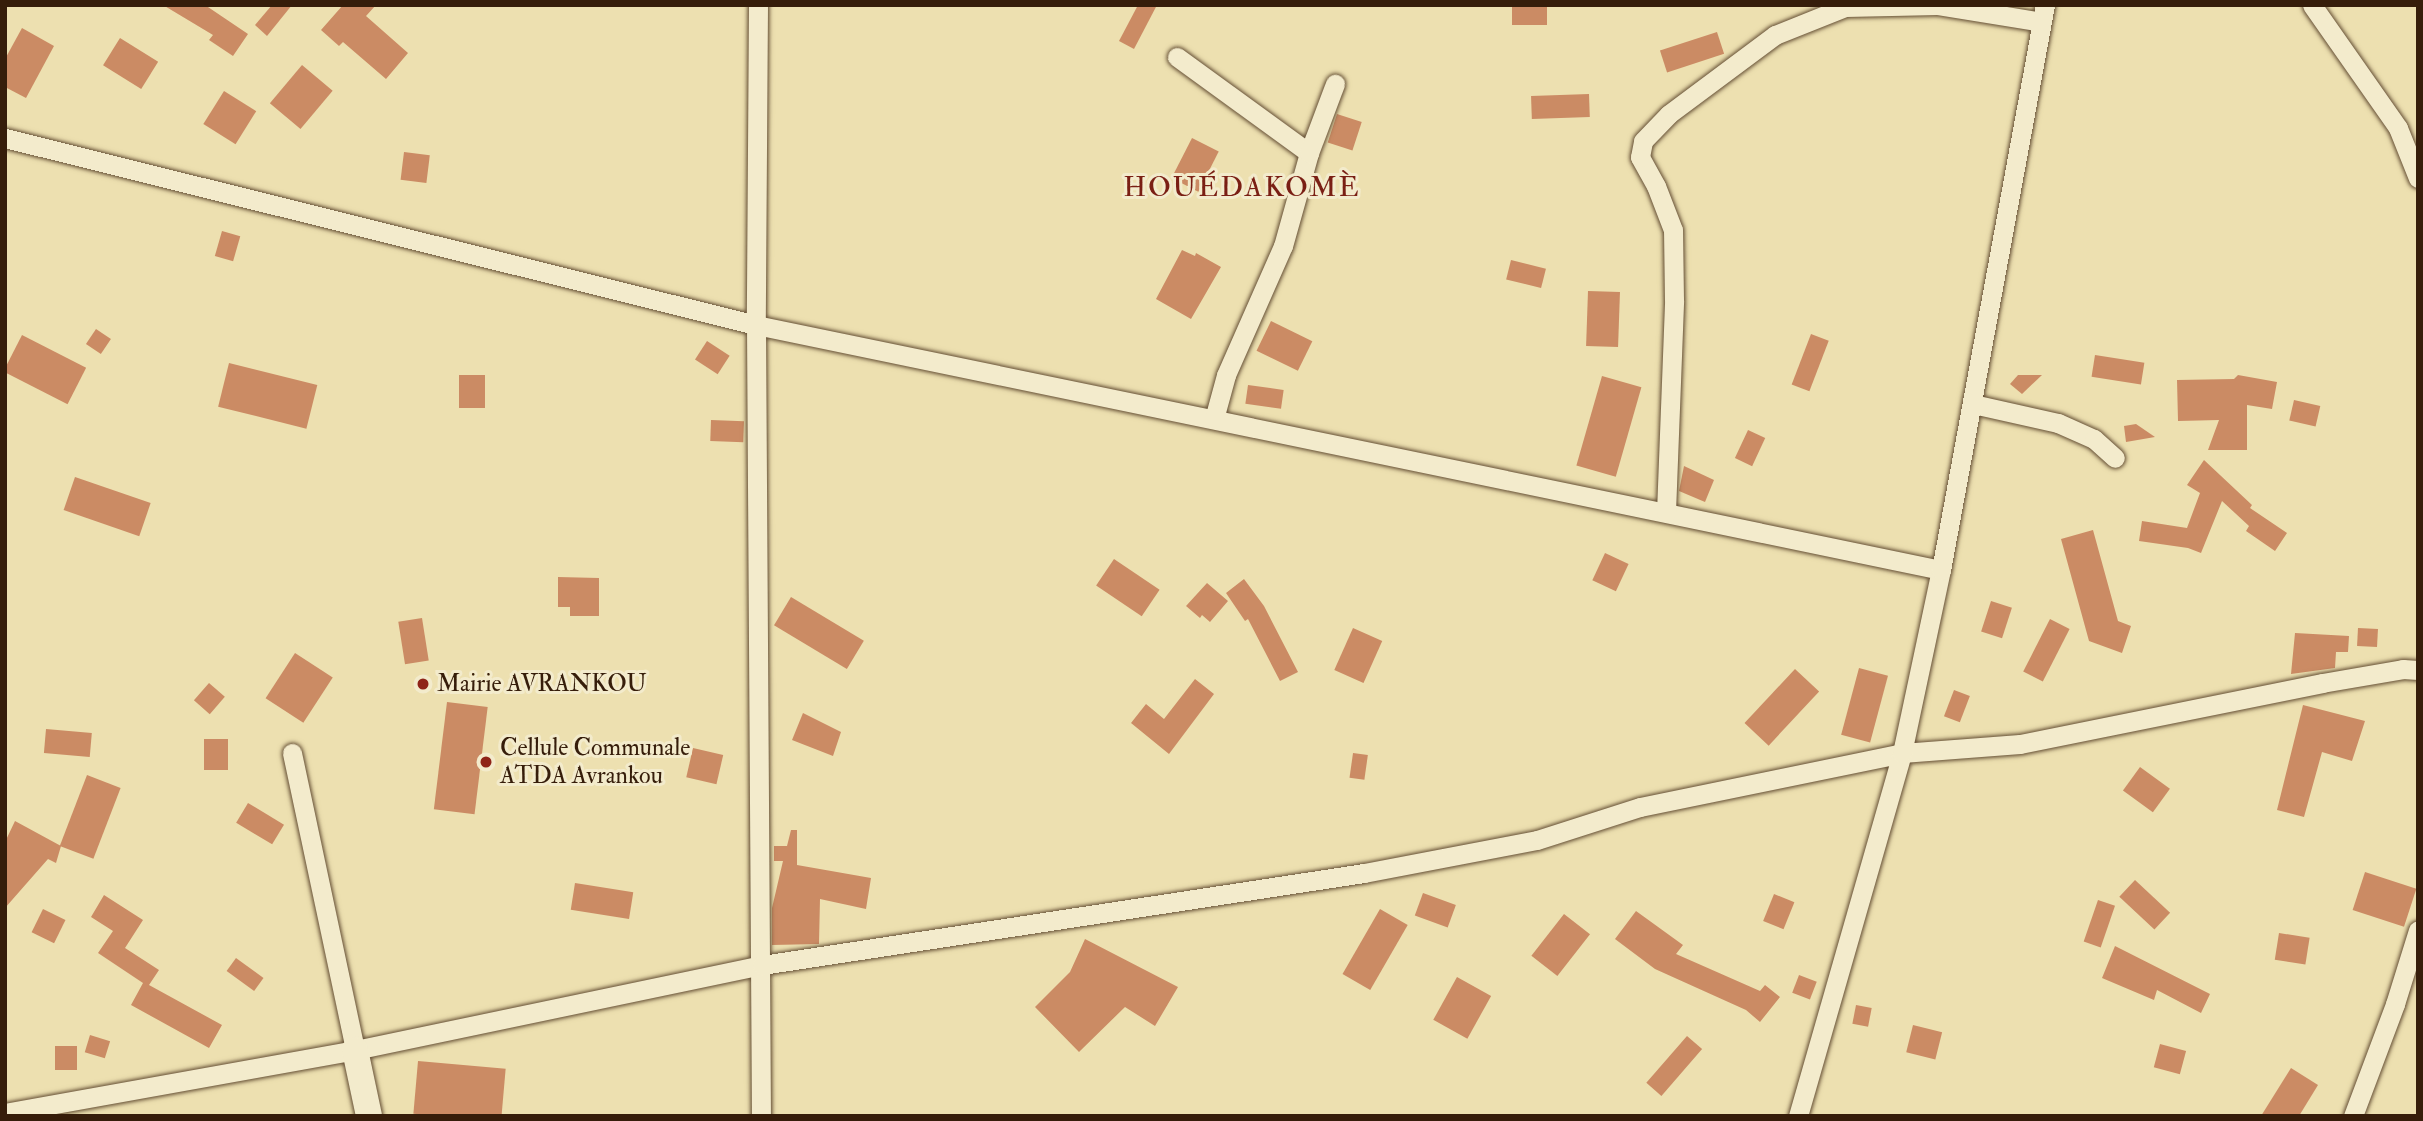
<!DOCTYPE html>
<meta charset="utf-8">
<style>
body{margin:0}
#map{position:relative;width:2423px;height:1121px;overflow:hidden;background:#ede0b0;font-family:"IM FELL Double Pica",serif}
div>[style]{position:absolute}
.building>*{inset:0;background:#cb8b64;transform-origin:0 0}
.roads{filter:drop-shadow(0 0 2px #644e34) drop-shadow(0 0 2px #644e34)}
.street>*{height:19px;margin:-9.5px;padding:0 9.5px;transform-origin:9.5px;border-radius:9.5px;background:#f3ebcc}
.secondary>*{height:26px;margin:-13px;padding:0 13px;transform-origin:13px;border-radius:13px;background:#f3ebcc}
.dots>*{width:19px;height:19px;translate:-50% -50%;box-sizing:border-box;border:4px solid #f3ebcc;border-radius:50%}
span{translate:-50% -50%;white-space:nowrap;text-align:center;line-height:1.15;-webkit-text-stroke:6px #f3ebcc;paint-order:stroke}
.poi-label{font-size:24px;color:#361d0a}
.left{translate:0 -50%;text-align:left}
.quarter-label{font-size:28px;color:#7a1f14;letter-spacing:2px}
.frame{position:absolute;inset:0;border:7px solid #361d0a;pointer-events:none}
</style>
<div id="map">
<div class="building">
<div style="clip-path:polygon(163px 5px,205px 5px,248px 34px,233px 56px,209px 40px,213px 35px)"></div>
<div style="clip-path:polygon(272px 5px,292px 5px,267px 36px,255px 25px)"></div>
<div style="clip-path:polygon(343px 5px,376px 5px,366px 16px,408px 53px,386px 79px,343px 42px,339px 46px,321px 30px)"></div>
<div style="clip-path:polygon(1138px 5px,1157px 5px,1134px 49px,1119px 41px)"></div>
<div style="left:1512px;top:5px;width:35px;height:20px"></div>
<div style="clip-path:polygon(22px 28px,54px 46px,26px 98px,5px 87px,5px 59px)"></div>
<div style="left:1717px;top:32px;width:23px;height:60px;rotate:72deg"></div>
<div style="left:120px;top:38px;width:45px;height:32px;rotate:32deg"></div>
<div style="left:302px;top:65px;width:40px;height:50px;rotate:40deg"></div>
<div style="left:224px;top:91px;width:38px;height:39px;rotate:32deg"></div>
<div style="left:1589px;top:94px;width:23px;height:58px;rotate:88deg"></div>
<div style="left:1337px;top:114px;width:26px;height:30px;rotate:18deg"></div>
<div style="left:1192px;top:138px;width:30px;height:45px;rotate:27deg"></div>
<div style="left:404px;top:152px;width:26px;height:28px;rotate:7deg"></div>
<div style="left:222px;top:231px;width:19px;height:26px;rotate:16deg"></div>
<div style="clip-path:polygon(1182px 250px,1195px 256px,1196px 253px,1221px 267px,1191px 319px,1156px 299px)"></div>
<div style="left:1511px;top:260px;width:36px;height:20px;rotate:14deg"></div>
<div style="left:1588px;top:291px;width:32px;height:55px;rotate:2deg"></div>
<div style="left:1271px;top:321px;width:46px;height:33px;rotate:26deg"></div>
<div style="left:96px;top:329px;width:18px;height:18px;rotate:34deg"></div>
<div style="left:1811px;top:334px;width:19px;height:54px;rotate:21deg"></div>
<div style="left:22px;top:335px;width:72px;height:41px;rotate:27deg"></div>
<div style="left:707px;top:341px;width:27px;height:22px;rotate:33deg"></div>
<div style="left:2095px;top:355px;width:50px;height:22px;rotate:9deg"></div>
<div style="left:229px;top:363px;width:91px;height:45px;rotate:14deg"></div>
<div style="left:459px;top:375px;width:26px;height:33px"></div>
<div style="clip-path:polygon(2018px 375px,2042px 375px,2022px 394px,2010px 384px)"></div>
<div style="clip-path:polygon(2238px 375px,2277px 382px,2272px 409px,2247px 405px,2247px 450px,2208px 450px,2219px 420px,2178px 421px,2177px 380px,2234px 379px)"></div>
<div style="left:1602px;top:376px;width:41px;height:93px;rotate:16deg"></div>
<div style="left:1248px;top:385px;width:36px;height:19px;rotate:8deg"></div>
<div style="left:2294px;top:400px;width:27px;height:21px;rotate:13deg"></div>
<div style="left:711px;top:420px;width:33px;height:21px;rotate:2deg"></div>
<div style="clip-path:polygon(2136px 424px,2155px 437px,2126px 442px,2124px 426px)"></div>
<div style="left:1748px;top:430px;width:19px;height:31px;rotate:25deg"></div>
<div style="clip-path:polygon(2204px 460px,2252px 505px,2250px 508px,2287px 533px,2275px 551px,2246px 531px,2249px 526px,2222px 501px,2201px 553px,2188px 548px,2139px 541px,2142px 521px,2187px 528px,2200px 493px,2187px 485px)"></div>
<div style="clip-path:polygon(1684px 466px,1714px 480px,1705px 502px,1679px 491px)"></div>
<div style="left:75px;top:477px;width:80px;height:35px;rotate:19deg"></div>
<div style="clip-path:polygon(2093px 530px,2118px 621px,2131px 626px,2122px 653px,2089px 641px,2061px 539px)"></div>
<div style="left:1605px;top:553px;width:26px;height:30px;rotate:25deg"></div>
<div style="left:1114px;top:559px;width:55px;height:32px;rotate:34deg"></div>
<div style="clip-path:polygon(558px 577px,599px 578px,599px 616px,570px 616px,570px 607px,558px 607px)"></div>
<div style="clip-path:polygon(1244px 579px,1264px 606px,1298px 672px,1280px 681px,1248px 619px,1245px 621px,1226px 593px)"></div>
<div style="clip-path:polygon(1207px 583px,1228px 601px,1210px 622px,1202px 615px,1200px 618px,1186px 606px)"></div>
<div style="left:791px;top:597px;width:85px;height:33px;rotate:31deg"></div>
<div style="left:1991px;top:601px;width:22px;height:32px;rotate:18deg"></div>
<div style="left:422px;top:618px;width:43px;height:24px;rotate:81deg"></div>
<div style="left:2050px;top:619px;width:22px;height:59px;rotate:27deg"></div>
<div style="left:1353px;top:628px;width:32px;height:46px;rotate:24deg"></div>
<div style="left:2358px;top:628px;width:20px;height:18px;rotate:3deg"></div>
<div style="clip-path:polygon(2295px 633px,2349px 636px,2348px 652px,2336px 652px,2335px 668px,2291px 674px)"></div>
<div style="left:295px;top:653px;width:45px;height:54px;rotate:33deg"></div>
<div style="left:1859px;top:668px;width:30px;height:69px;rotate:15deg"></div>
<div style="left:1795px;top:669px;width:33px;height:74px;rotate:43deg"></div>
<div style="clip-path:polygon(1195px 679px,1214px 694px,1169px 754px,1131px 723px,1146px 704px,1164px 719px)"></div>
<div style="left:209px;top:683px;width:21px;height:23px;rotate:41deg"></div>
<div style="left:1954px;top:690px;width:17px;height:28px;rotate:21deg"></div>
<div style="left:447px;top:702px;width:41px;height:108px;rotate:7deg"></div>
<div style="clip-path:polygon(2303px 705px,2365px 721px,2352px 761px,2322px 752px,2304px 817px,2277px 810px)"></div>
<div style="clip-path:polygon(803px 713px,841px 732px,833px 756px,792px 740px)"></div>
<div style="left:46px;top:729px;width:46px;height:24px;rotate:5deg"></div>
<div style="left:204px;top:739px;width:24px;height:31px"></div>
<div style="left:693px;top:748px;width:31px;height:30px;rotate:13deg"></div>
<div style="left:1353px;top:753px;width:15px;height:25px;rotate:8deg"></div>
<div style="left:2140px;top:767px;width:37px;height:29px;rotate:36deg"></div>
<div style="left:87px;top:775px;width:36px;height:76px;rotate:21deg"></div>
<div style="left:248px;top:803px;width:42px;height:23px;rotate:31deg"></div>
<div style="clip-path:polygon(15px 821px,61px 846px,56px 863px,48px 859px,5px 908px,5px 842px)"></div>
<div style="clip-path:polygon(791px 830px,797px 830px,797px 865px,871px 878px,866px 909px,820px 899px,819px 944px,772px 945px,772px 908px,783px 861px,774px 861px,774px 846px,787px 846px)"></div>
<div style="left:2365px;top:872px;width:54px;height:40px;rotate:18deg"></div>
<div style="left:2135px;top:880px;width:48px;height:23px;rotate:43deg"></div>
<div style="left:575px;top:883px;width:59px;height:27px;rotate:9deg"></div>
<div style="left:1423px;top:893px;width:35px;height:24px;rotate:20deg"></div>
<div style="left:1774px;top:894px;width:22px;height:29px;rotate:22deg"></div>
<div style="clip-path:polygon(104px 895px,143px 920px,125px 948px,159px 970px,149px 985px,222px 1025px,209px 1048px,131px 1005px,143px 983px,98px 953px,113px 931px,91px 917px)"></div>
<div style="left:2098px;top:900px;width:18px;height:44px;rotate:19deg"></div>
<div style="left:43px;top:909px;width:25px;height:26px;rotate:26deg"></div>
<div style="left:1380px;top:909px;width:32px;height:75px;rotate:30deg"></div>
<div style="clip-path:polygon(1636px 911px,1683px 945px,1676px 954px,1760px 991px,1765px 985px,1780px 997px,1760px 1022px,1746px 1010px,1655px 969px,1615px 939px)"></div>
<div style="left:1564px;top:914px;width:33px;height:53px;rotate:38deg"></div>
<div style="left:2279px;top:933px;width:31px;height:27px;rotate:9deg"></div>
<div style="clip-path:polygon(1085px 939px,1178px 987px,1155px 1026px,1125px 1007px,1079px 1052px,1035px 1007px,1070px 972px)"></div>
<div style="clip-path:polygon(2115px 946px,2210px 994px,2201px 1013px,2157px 990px,2154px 1000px,2102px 978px)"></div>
<div style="left:236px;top:958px;width:34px;height:16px;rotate:36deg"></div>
<div style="left:1799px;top:975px;width:19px;height:19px;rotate:21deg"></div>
<div style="left:1457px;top:977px;width:39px;height:49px;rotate:29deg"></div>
<div style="left:1856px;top:1005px;width:16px;height:19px;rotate:11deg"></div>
<div style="left:1913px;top:1025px;width:30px;height:28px;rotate:14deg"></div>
<div style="left:90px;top:1035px;width:21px;height:18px;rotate:17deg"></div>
<div style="left:1687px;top:1036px;width:20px;height:62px;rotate:41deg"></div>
<div style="left:2160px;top:1044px;width:27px;height:24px;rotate:15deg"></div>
<div style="left:55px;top:1046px;width:22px;height:24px"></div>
<div style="left:418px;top:1061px;width:88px;height:53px;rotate:5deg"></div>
<div style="clip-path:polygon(2291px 1068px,2318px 1085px,2299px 1116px,2261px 1116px)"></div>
</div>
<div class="roads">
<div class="street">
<div style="left:758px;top:5px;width:320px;rotate:90.4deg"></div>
<div style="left:756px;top:325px;width:791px;rotate:89.64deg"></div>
<div style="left:2312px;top:5px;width:150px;rotate:55deg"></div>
<div style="left:2398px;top:128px;width:54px;rotate:68.2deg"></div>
<div style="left:1177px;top:57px;width:163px;rotate:36deg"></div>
<div style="left:5px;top:138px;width:774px;rotate:13.98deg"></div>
<div style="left:756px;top:325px;width:1210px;rotate:11.68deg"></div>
<div style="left:1973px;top:404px;width:87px;rotate:12.6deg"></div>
<div style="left:2058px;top:423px;width:39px;rotate:24deg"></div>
<div style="left:2094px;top:439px;width:28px;rotate:42deg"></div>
<div style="left:1214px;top:419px;width:46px;rotate:-74.7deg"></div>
<div style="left:1226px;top:375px;width:141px;rotate:-66.2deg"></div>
<div style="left:1283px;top:246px;width:97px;rotate:-74.4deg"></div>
<div style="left:1309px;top:153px;width:74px;rotate:-69.4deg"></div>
<div style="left:1666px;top:512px;width:212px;rotate:-87.8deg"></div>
<div style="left:1674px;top:300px;width:70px;rotate:-90.8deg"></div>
<div style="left:1673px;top:230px;width:47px;rotate:-111.1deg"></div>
<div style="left:1656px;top:186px;width:33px;rotate:-119deg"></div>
<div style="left:1640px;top:157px;width:16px;rotate:-79deg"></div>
<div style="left:1643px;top:141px;width:37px;rotate:-46deg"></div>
<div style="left:1669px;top:114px;width:132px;rotate:-36.7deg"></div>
<div style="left:1775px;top:35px;width:75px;rotate:-21.8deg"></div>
<div style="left:1845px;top:7px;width:93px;rotate:-1.2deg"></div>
<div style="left:1938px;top:5px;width:105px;rotate:9.3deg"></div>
<div style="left:292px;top:753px;width:304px;rotate:78deg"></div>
<div style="left:5px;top:1113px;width:356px;rotate:-10.2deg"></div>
<div style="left:355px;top:1050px;width:416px;rotate:-11.8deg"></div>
<div style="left:762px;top:965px;width:609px;rotate:-8.69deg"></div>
<div style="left:1364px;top:873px;width:176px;rotate:-10.8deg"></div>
<div style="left:1537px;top:840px;width:108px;rotate:-17.8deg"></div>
<div style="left:1640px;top:807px;width:268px;rotate:-11.6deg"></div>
<div style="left:1902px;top:753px;width:118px;rotate:-4.4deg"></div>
<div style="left:2020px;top:744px;width:308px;rotate:-11.4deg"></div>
<div style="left:2322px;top:683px;width:82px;rotate:-9.8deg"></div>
<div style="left:2403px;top:669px;width:15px;rotate:4deg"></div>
<div style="left:1798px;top:1116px;width:378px;rotate:-74deg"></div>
<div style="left:1902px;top:753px;width:187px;rotate:-78deg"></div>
<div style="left:1941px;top:570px;width:574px;rotate:-79.57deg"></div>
<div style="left:2353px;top:1116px;width:120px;rotate:-69.4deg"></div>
<div style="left:2395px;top:1004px;width:77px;rotate:-72.7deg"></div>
</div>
<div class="secondary">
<div style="left:355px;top:1050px;width:67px;rotate:78deg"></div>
</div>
</div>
<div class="dots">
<div style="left:423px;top:684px;background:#8f2418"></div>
<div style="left:486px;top:762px;background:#8f2418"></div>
</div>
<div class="poi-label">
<span class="left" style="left:437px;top:684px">Mairie AVRANKOU</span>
<span class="left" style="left:500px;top:762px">Cellule Communale<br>ATDA Avrankou</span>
</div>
<div class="quarter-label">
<span style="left:1242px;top:188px">HOUÉDAKOMÈ</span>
</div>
<div class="frame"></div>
</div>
